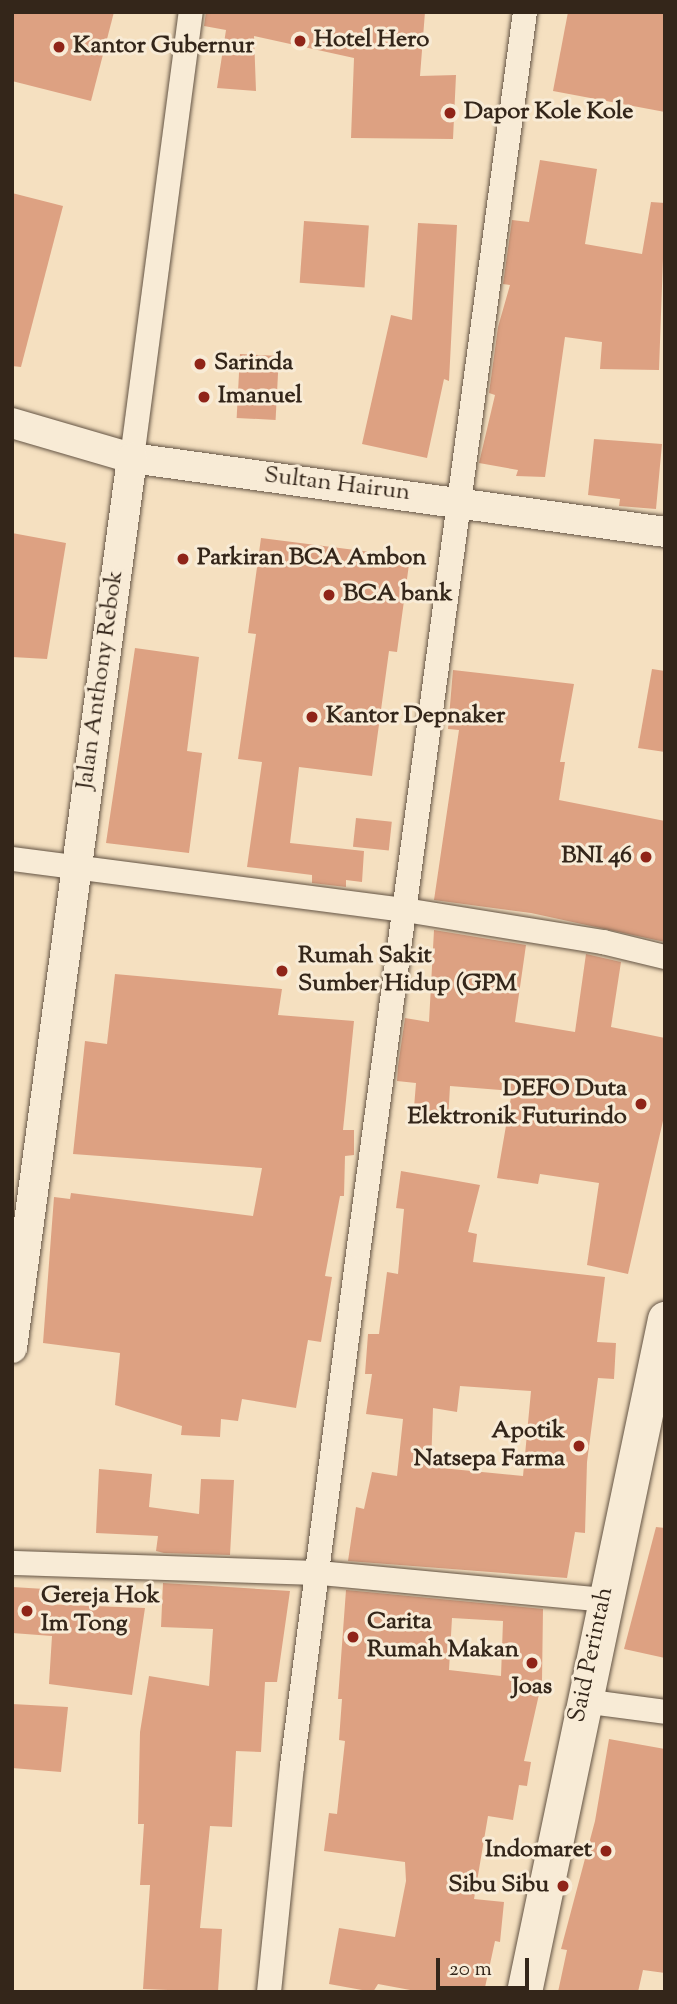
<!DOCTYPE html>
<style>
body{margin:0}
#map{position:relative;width:677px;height:2004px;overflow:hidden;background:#f5e0c0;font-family:"Sorts Mill Goudy",serif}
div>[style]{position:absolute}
.building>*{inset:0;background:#dda182;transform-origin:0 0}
.roads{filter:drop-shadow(0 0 2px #645444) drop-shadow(0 0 2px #645444)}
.minor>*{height:24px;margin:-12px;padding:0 12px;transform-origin:12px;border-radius:12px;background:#f8ebd6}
.tertiary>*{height:30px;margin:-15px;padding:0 15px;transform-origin:15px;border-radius:15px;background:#f8ebd6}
.secondary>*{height:35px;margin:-17.5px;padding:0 17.5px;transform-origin:17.5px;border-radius:17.5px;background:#f8ebd6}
.dots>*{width:19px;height:19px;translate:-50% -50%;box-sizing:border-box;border:4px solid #f8ebd6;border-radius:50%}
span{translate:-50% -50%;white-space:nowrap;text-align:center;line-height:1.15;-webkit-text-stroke:6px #f8ebd6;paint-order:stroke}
.poi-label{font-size:24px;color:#34261a;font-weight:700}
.left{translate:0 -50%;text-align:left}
.right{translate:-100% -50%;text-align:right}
.street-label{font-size:24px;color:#34261a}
.frame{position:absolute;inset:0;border:14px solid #34261a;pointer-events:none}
.scale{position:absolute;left:436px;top:1958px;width:93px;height:32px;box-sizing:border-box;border:4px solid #34261a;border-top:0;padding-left:9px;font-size:21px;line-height:24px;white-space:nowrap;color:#34261a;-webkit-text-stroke:5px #f8ebd6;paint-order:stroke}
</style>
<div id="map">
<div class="building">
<div style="clip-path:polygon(12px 12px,114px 12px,91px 101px,12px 81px)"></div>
<div style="clip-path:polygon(206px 12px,425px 12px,420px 76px,456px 75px,453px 139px,351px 138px,354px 58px,254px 36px,256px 91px,217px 88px,226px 30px,204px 26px)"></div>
<div style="clip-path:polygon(568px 12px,665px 12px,665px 112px,553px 91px)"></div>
<div style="clip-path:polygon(540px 160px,597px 169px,585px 244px,642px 254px,651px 202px,665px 203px,659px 370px,600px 369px,602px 342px,565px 337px,545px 477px,516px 476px,518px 470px,479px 463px,495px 395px,489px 393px,498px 327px,510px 285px,503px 284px,512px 220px,529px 222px)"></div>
<div style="clip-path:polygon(12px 193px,63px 206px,21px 367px,12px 366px)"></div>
<div style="left:304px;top:221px;width:65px;height:62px;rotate:4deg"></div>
<div style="clip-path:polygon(418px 223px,457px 225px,449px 381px,444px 379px,427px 458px,362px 444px,391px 315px,412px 320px)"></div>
<div style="left:240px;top:354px;width:39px;height:64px;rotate:3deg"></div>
<div style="clip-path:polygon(594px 439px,662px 444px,656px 509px,619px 506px,620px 499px,588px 495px)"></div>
<div style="clip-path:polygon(12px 533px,66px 543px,47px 659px,12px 657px)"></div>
<div style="clip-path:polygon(261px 538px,410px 557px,397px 652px,389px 651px,372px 776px,299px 767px,290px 843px,364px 851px,362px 882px,346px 880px,346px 887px,312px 883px,312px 875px,247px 867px,262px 762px,238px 759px,256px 634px,248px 633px)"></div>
<div style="clip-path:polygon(135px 648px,199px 657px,187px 751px,202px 753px,189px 853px,106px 843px)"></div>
<div style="clip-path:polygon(652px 669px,665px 671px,665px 752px,638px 748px)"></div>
<div style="clip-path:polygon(453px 670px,574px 684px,560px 762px,565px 762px,559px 800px,665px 821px,665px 942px,531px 913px,434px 900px,459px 730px,448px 729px)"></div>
<div style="left:356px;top:818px;width:36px;height:29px;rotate:6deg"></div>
<div style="clip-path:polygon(434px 930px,526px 945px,515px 1022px,575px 1032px,586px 954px,621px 962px,611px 1027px,665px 1038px,665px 1112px,628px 1274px,587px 1265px,599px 1183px,540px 1174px,538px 1184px,497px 1178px,512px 1091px,450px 1086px,448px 1122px,413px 1120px,416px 1083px,397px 1081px,398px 1066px,405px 1018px,429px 1022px)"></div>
<div style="clip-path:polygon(115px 974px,282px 989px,278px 1015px,354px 1021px,343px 1130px,354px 1130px,354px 1155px,345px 1156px,344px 1196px,340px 1196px,325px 1276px,332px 1277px,321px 1342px,308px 1340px,296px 1408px,242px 1399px,238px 1421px,221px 1419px,220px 1437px,181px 1435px,182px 1426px,115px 1405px,120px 1353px,43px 1343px,54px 1197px,70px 1199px,71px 1193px,253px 1216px,262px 1168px,73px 1154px,85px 1041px,107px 1044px)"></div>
<div style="clip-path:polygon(evenodd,401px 1171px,480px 1185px,468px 1232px,477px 1234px,473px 1262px,605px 1277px,597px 1342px,616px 1343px,614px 1379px,598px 1378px,587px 1462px,585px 1533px,575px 1532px,567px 1578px,348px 1561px,356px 1507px,364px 1509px,372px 1472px,397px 1476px,403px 1419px,366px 1414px,372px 1374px,365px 1374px,368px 1334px,379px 1334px,387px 1272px,398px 1274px,404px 1209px,396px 1208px,401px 1171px,460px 1386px,531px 1391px,523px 1476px,431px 1467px,433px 1408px,457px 1412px,460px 1386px)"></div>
<div style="clip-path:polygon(99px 1469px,152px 1474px,149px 1507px,199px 1514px,201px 1479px,234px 1480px,230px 1555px,164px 1553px,156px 1551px,158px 1536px,96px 1533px)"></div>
<div style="clip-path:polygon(656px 1527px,665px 1528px,665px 1658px,624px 1649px)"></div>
<div style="clip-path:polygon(163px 1583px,290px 1591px,277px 1682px,265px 1682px,261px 1752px,236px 1751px,232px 1827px,210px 1826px,200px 1928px,222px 1929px,218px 1992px,143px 1989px,150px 1885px,140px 1885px,144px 1824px,138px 1824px,140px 1732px,149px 1676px,209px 1686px,213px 1629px,161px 1627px)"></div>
<div style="clip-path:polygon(12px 1587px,45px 1589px,43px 1604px,145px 1608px,132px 1695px,49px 1684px,52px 1636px,12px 1633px)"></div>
<div style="clip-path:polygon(evenodd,346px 1590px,543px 1609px,542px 1681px,524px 1761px,531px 1762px,527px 1786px,519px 1785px,513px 1820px,488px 1816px,474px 1899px,504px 1902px,500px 1942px,495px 1941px,484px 1992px,421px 1992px,378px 1984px,373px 1992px,329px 1984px,339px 1928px,395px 1937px,406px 1881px,405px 1862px,324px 1851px,329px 1813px,337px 1814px,345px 1741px,339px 1740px,342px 1699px,338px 1699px,346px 1590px,452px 1618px,503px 1621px,501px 1676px,449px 1670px,452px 1618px)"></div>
<div style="clip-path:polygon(12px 1704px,68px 1707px,61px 1772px,12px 1768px)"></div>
<div style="clip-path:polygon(609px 1739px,665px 1749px,665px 1973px,643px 1970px,638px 1992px,558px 1992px,567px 1950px,561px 1949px,595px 1821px)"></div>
</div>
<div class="roads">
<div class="minor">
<div style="left:132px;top:458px;width:450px;rotate:-82.5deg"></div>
<div style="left:12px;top:859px;width:396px;rotate:7.4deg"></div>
<div style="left:405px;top:910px;width:201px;rotate:9.2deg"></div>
<div style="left:603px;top:942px;width:64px;rotate:13.6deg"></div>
<div style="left:12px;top:1563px;width:308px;rotate:1.9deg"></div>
<div style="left:320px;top:1573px;width:284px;rotate:5.4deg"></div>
<div style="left:583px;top:1701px;width:83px;rotate:7.6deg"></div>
<div style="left:269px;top:1992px;width:227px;rotate:-84.2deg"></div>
<div style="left:292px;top:1766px;width:524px;rotate:-82.66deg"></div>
<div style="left:359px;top:1246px;width:1245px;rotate:-82.34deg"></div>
</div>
<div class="tertiary">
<div style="left:12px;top:423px;width:125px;rotate:16.3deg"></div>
<div style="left:132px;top:458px;width:538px;rotate:7.9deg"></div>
<div style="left:12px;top:1348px;width:898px;rotate:-82.32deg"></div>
</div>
<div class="secondary">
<div style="left:524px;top:1992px;width:688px;rotate:-78.17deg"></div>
</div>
</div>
<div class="dots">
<div style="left:300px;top:41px;background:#8f2418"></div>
<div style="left:59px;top:47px;background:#8f2418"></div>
<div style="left:450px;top:113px;background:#8f2418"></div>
<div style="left:200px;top:364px;background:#8f2418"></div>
<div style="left:204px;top:397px;background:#8f2418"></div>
<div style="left:183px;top:559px;background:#8f2418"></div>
<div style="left:329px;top:595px;background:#8f2418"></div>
<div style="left:312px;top:717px;background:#8f2418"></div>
<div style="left:646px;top:857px;background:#8f2418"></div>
<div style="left:282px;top:971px;background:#8f2418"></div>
<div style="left:641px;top:1104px;background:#8f2418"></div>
<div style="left:579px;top:1446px;background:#8f2418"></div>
<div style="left:27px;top:1611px;background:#8f2418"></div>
<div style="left:353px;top:1637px;background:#8f2418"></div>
<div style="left:532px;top:1663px;background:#8f2418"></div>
<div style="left:606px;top:1851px;background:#8f2418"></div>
<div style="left:563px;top:1886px;background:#8f2418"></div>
</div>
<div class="poi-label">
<span class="left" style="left:314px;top:41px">Hotel Hero</span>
<span class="left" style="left:73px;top:47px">Kantor Gubernur</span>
<span class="left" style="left:464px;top:113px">Dapor Kole Kole</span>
<span class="left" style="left:214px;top:364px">Sarinda</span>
<span class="left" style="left:218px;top:397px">Imanuel</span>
<span class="left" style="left:197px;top:559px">Parkiran BCA Ambon</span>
<span class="left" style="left:343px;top:595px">BCA bank</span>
<span class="left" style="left:326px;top:717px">Kantor Depnaker</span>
<span class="right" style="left:632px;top:857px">BNI 46</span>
<span class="left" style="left:298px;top:971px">Rumah Sakit<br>Sumber Hidup (GPM</span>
<span class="right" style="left:627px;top:1104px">DEFO Duta<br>Elektronik Futurindo</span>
<span class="right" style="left:565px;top:1446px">Apotik<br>Natsepa Farma</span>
<span class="left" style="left:41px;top:1611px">Gereja Hok<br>Im Tong</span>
<span class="left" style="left:367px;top:1637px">Carita<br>Rumah Makan</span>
<span style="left:532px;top:1688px">Joas</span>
<span class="right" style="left:592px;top:1851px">Indomaret</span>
<span class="right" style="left:549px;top:1886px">Sibu Sibu</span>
</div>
<div class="street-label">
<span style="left:337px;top:485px;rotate:7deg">Sultan Hairun</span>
<span style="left:101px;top:680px;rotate:-82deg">Jalan Anthony Rebok</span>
<span style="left:592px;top:1655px;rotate:-78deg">Said Perintah</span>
</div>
<div class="frame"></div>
<div class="scale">20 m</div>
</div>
